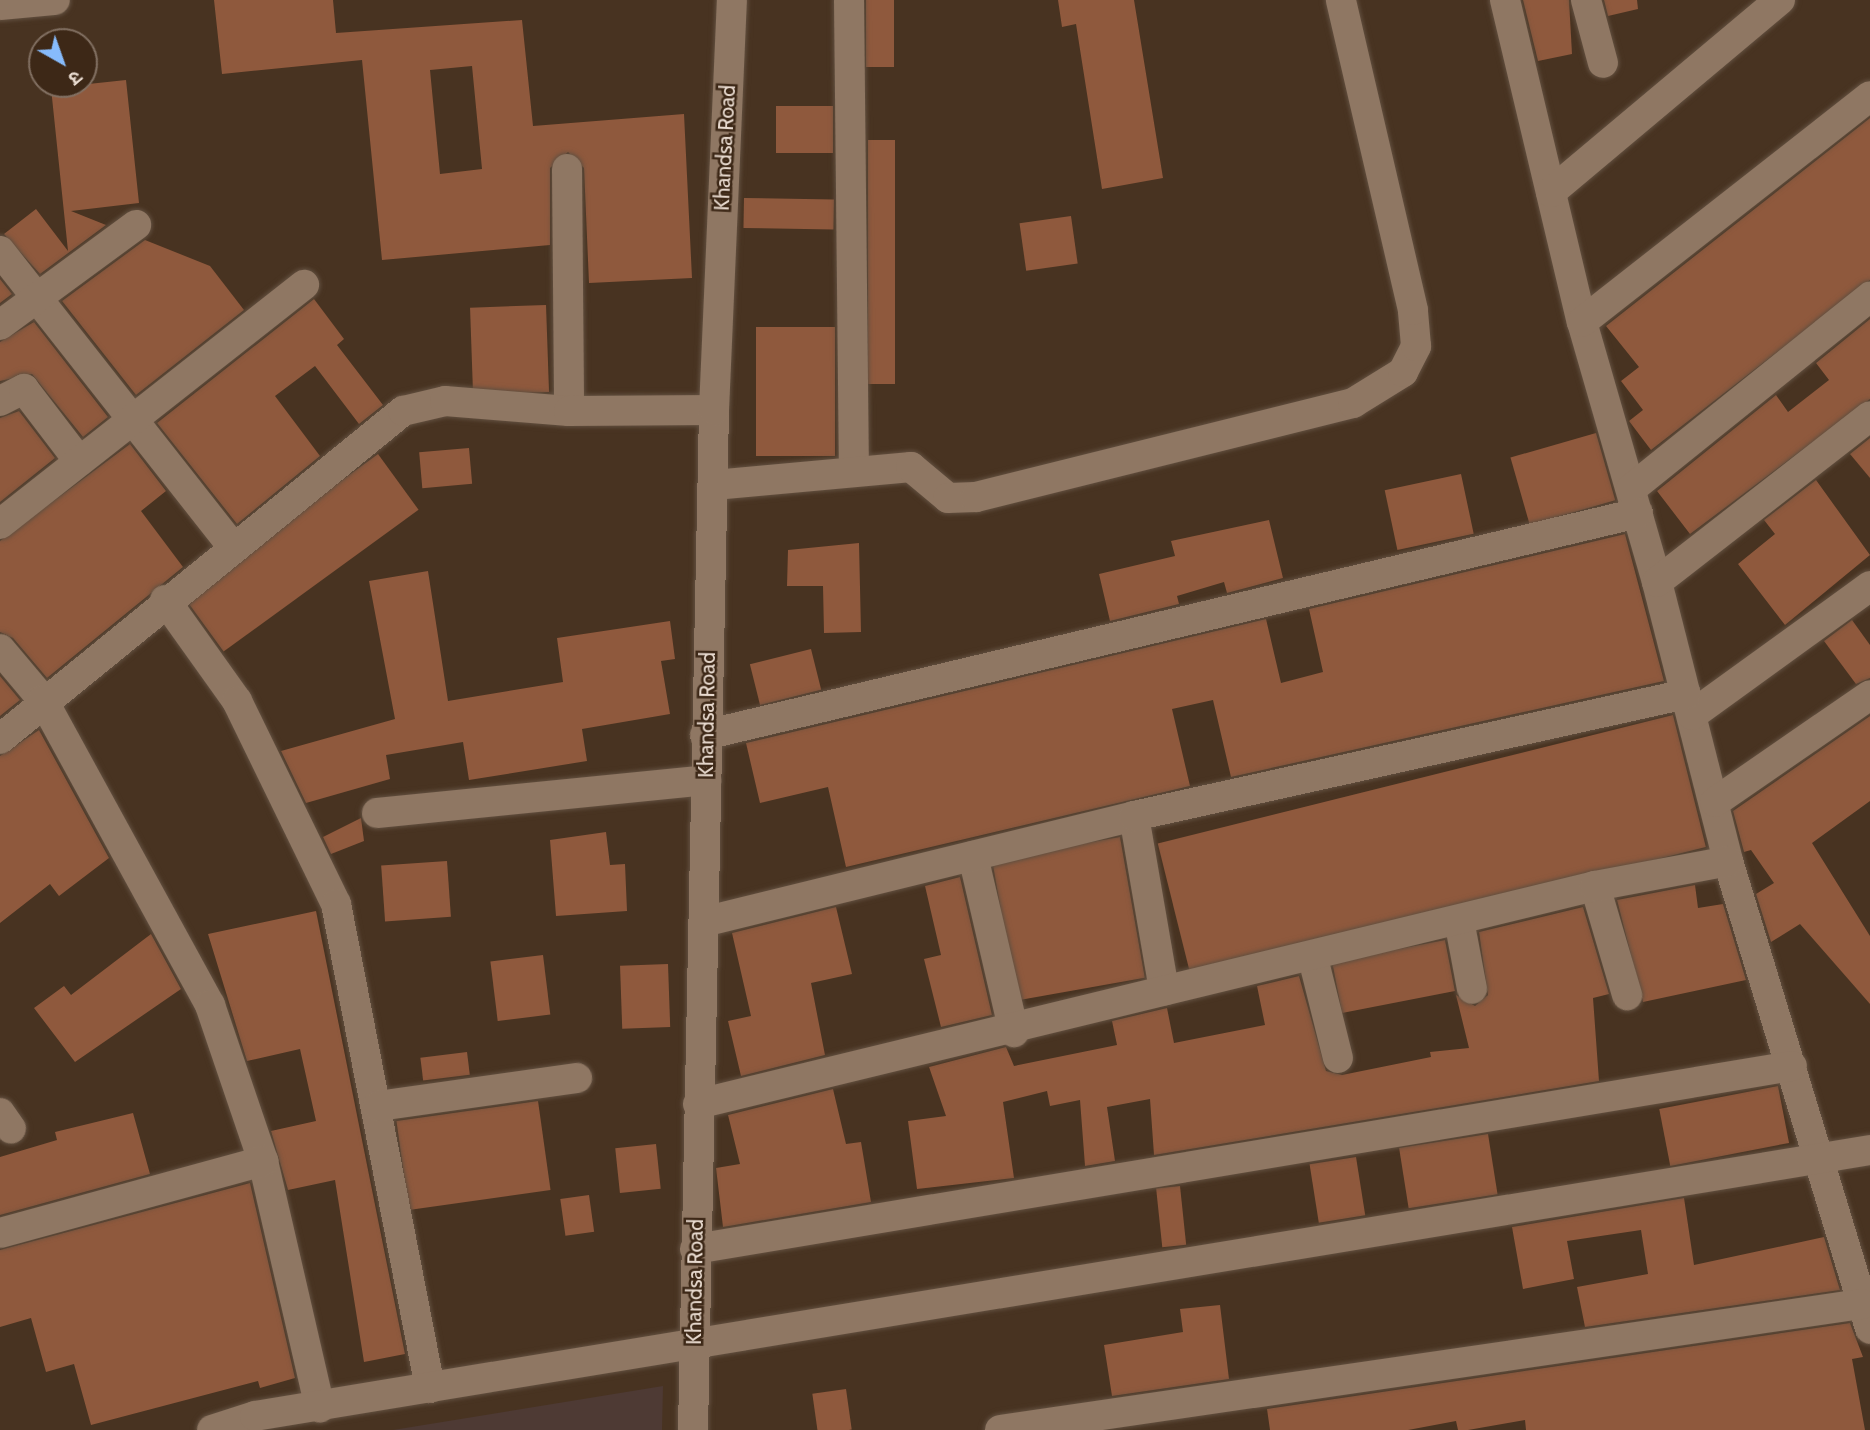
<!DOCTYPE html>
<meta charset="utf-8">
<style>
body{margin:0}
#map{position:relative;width:1870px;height:1430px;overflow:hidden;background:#483321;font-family:Cabin,"Noto Sans Devanagari",sans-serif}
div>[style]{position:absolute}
.commercial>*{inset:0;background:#4e3a34}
.building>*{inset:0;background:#8f593d;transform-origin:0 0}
.roads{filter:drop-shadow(0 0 2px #625040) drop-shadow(0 0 2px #625040)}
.minor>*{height:30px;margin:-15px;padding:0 15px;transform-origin:15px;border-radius:15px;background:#8f7763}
span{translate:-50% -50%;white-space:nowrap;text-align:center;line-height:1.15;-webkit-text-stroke:5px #3d2817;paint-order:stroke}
.street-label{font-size:21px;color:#e8dacf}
.north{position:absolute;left:28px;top:28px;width:70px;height:70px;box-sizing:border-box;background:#3d2817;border:2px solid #816f61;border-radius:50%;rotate:140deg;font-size:19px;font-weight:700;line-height:28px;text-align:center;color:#e8dacf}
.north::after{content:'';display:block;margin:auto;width:24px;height:32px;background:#87bbfb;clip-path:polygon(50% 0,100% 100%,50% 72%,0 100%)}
</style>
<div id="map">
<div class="commercial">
<div style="clip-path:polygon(663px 1386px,662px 1430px,393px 1430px)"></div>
</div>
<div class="building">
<div style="clip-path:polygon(evenodd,214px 0,333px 0,336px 33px,522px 20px,533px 126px,684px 114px,692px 278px,589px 283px,584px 168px,568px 152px,550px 168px,550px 245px,382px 260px,362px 60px,222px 74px,214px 0,472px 66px,482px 169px,440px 174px,430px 70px,472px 66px)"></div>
<div style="left:866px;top:0;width:28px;height:67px"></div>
<div style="clip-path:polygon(1058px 0,1134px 0,1163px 178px,1102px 189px,1076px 24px,1062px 27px)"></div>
<div style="clip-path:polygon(1523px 0,1569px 0,1572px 54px,1538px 61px)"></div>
<div style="clip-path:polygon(1604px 0,1637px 0,1638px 9px,1608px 16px)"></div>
<div style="clip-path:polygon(126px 80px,139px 203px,71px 211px,106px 225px,40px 274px,4px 234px,36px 209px,68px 251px,51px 88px)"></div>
<div style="left:833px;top:106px;width:47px;height:57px;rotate:90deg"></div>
<div style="clip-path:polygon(1870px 118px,1870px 280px,1651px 450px,1629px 421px,1643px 410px,1621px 381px,1639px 367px,1606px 326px)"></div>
<div style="left:868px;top:140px;width:27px;height:244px"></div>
<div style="left:744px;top:198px;width:90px;height:30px;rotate:1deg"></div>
<div style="left:1071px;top:216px;width:48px;height:52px;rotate:82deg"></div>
<div style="clip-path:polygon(145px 240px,210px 266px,244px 310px,136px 395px,62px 301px)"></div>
<div style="clip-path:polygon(0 279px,12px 294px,0 303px)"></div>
<div style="clip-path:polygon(314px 299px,344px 339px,337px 345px,383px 405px,359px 424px,315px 366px,275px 396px,320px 456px,237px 524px,157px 423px)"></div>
<div style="left:546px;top:305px;width:87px;height:76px;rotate:88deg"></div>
<div style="clip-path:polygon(1870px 319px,1870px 399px,1690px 534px,1657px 491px,1776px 395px,1788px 412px,1829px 380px,1816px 363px)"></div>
<div style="clip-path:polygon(34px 322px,108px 417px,83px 437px,32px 374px,0 381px,0 342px)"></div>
<div style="left:835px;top:327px;width:129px;height:79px;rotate:90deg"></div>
<div style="clip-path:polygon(19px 411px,55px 458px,0 502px,0 418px)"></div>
<div style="left:1596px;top:433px;width:70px;height:89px;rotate:74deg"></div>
<div style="clip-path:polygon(1870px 438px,1870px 478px,1850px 454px)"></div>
<div style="clip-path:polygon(130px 444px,166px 491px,141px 511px,183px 567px,47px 678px,13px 638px,0 632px,0 541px)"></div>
<div style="left:469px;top:448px;width:36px;height:50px;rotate:85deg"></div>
<div style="left:378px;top:454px;width:69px;height:241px;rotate:54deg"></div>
<div style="left:1461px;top:474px;width:61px;height:78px;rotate:78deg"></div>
<div style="clip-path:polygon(1816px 480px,1870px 555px,1785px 625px,1738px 564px,1775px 534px,1764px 520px)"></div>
<div style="clip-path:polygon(1269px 520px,1283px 578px,1227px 593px,1224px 582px,1177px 596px,1179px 604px,1110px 621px,1099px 574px,1175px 556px,1171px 541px)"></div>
<div style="clip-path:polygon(1625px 534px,1664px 681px,1231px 777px,1213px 700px,1172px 709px,1190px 786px,846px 867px,828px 787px,760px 803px,746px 743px,1266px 619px,1281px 683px,1323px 672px,1309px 609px)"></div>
<div style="clip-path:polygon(859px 543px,861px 632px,824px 633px,823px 586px,787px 586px,788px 550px)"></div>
<div style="clip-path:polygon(428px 571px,448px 701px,563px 682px,557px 638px,670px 621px,675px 659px,661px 661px,670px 714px,582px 729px,587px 761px,469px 780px,463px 742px,386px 755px,390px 779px,306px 803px,281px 751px,395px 719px,369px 581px)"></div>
<div style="clip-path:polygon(1852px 620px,1870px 645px,1870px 678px,1856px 684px,1824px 641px)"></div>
<div style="left:811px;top:649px;width:42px;height:63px;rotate:76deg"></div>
<div style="clip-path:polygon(0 676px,20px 700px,0 716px)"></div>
<div style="left:1673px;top:715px;width:136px;height:531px;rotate:76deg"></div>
<div style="clip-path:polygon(1870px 716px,1870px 801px,1812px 843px,1870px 936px,1870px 1004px,1800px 924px,1771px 942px,1756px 894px,1774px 883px,1751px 850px,1744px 852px,1733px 811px)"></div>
<div style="clip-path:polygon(39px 730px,109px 858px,59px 896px,50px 884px,0 923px,0 756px)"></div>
<div style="clip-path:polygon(361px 818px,364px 841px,331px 854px,323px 837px)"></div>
<div style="clip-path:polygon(606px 832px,610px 865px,625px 864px,627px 911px,556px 916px,550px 840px)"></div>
<div style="left:1120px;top:837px;width:143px;height:130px;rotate:80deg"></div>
<div style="left:447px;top:861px;width:56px;height:66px;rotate:86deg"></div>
<div style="clip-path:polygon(960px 877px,992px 1015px,941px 1027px,924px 959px,941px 955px,925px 886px)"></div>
<div style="clip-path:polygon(1695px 885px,1698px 908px,1723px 904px,1746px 980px,1643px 1002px,1617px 900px)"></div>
<div style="clip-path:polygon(836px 907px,852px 974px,811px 983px,825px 1055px,741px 1076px,728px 1021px,751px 1016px,732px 933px)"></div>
<div style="clip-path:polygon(1583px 907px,1609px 994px,1593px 998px,1599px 1081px,1154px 1155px,1150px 1099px,1107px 1107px,1115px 1161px,1085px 1166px,1080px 1100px,1050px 1106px,1047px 1091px,1003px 1102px,1014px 1178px,917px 1189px,908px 1121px,946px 1116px,929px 1067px,1006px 1047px,1014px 1066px,1117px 1045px,1112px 1021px,1167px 1008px,1174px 1043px,1265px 1025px,1257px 986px,1299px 976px,1326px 1071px,1342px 1075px,1431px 1057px,1430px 1052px,1469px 1048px,1456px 995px,1475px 1006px,1488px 995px,1479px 932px)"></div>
<div style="clip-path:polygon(316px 911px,405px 1354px,364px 1362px,335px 1180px,288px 1190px,271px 1131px,316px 1121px,300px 1049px,247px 1061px,208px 934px)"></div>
<div style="clip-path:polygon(151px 934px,181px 989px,75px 1062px,34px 1008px,64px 986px,71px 995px)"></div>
<div style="left:1445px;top:940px;width:52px;height:115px;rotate:79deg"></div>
<div style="left:543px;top:955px;width:60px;height:53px;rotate:83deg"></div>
<div style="left:668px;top:964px;width:63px;height:48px;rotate:88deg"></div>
<div style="left:467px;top:1052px;width:23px;height:47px;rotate:83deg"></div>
<div style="left:1778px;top:1086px;width:58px;height:121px;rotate:79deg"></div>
<div style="clip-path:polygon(833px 1089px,846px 1144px,861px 1142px,871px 1202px,723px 1227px,716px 1168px,740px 1164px,728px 1115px)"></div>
<div style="left:538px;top:1101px;width:90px;height:143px;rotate:82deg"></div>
<div style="clip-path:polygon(133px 1113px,150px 1174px,0 1215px,0 1157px,57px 1140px,55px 1132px)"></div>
<div style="left:1488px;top:1134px;width:61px;height:90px;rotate:81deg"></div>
<div style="left:656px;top:1144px;width:45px;height:41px;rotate:84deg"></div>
<div style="left:1356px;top:1157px;width:59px;height:47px;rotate:81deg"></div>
<div style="clip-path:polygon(250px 1183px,295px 1378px,260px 1388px,258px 1381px,91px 1425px,74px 1364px,46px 1372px,31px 1318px,0 1327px,0 1250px)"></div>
<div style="left:1180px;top:1186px;width:59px;height:24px;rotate:84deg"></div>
<div style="left:589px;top:1195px;width:37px;height:29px;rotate:82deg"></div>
<div style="clip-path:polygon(1684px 1198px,1694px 1265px,1824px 1237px,1840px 1290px,1585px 1327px,1577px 1287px,1648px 1274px,1641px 1230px,1567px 1241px,1574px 1279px,1523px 1289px,1512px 1227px)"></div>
<div style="clip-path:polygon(1220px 1305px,1229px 1379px,1112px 1396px,1104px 1345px,1183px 1332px,1180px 1309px)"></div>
<div style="clip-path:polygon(1850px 1323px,1863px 1357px,1852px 1359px,1865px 1430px,1526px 1430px,1525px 1420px,1468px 1430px,1458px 1430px,1456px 1421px,1408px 1430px,1270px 1430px,1267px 1409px)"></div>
<div style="left:846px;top:1389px;width:41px;height:34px;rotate:82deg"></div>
</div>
<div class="roads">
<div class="minor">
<div style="left:849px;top:0;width:468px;rotate:89.4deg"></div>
<div style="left:1505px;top:0;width:331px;rotate:76.6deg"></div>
<div style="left:1582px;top:322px;width:271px;rotate:73.9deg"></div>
<div style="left:1657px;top:582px;width:288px;rotate:75.7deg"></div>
<div style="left:1728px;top:861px;width:489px;rotate:73.1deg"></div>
<div style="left:1586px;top:0;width:65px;rotate:74.9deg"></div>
<div style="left:0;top:5px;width:55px;rotate:-5.2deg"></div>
<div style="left:567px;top:169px;width:242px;rotate:89.5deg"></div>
<div style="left:1551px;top:192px;width:299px;rotate:-40deg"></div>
<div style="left:0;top:251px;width:375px;rotate:51.8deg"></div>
<div style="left:1582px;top:322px;width:366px;rotate:-38.1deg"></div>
<div style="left:0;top:325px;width:169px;rotate:-36.3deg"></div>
<div style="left:0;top:401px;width:27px;rotate:-27deg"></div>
<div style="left:24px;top:389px;width:91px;rotate:52.6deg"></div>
<div style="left:714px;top:485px;width:198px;rotate:-5.2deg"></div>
<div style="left:911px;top:467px;width:48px;rotate:40deg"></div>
<div style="left:948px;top:498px;width:28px;rotate:-2deg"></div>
<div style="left:976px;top:497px;width:389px;rotate:-14deg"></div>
<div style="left:1353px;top:403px;width:59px;rotate:-31.8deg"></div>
<div style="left:1403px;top:372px;width:29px;rotate:-63deg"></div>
<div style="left:1416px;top:346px;width:36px;rotate:-95deg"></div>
<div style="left:1413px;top:310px;width:318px;rotate:-103.1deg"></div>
<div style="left:1631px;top:489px;width:307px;rotate:-38.8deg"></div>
<div style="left:0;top:524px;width:387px;rotate:-38.2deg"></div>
<div style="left:1657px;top:582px;width:270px;rotate:-37.9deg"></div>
<div style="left:165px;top:600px;width:124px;rotate:54.5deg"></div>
<div style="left:237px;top:701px;width:226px;rotate:64deg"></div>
<div style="left:336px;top:904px;width:493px;rotate:79deg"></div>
<div style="left:0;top:649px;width:67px;rotate:49.9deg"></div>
<div style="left:43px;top:700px;width:348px;rotate:61.3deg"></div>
<div style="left:210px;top:1005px;width:165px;rotate:71.2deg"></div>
<div style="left:263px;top:1161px;width:253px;rotate:77deg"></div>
<div style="left:1692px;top:715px;width:220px;rotate:-35.9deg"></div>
<div style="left:705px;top:735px;width:959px;rotate:-13.38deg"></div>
<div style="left:0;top:739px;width:520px;rotate:-39.14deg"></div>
<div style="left:403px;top:411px;width:43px;rotate:-13.4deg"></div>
<div style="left:445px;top:401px;width:124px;rotate:4.6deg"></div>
<div style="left:569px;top:411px;width:145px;rotate:-0.4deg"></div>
<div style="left:1715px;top:802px;width:188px;rotate:-34.6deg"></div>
<div style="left:377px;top:813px;width:331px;rotate:-5.7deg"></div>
<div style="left:1134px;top:816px;width:177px;rotate:80.2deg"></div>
<div style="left:973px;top:856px;width:181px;rotate:76.9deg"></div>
<div style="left:1595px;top:886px;width:114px;rotate:73.6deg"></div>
<div style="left:1459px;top:920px;width:70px;rotate:79.3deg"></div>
<div style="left:707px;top:921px;width:440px;rotate:-13.8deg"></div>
<div style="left:1134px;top:816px;width:565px;rotate:-12.46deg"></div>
<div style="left:1313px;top:958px;width:103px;rotate:76deg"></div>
<div style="left:698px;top:1104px;width:923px;rotate:-13.66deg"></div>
<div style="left:1595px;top:886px;width:135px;rotate:-10.6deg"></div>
<div style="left:378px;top:1106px;width:201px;rotate:-8deg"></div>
<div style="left:0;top:1113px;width:19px;rotate:55deg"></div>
<div style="left:0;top:1233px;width:273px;rotate:-15.3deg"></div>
<div style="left:695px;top:1249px;width:1112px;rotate:-9.47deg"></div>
<div style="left:212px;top:1430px;width:45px;rotate:-18deg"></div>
<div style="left:255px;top:1416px;width:1637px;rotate:-9.35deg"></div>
<div style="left:693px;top:1430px;width:1020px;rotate:-88.82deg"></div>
<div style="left:714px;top:410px;width:410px;rotate:-87.5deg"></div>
<div style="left:1000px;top:1430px;width:871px;rotate:-8.32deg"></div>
</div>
</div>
<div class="street-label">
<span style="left:725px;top:148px;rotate:-87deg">Khandsa Road</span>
<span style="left:707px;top:715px;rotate:-89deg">Khandsa Road</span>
<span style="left:695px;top:1282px;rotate:-89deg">Khandsa Road</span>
</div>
<div class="north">उ</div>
</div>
